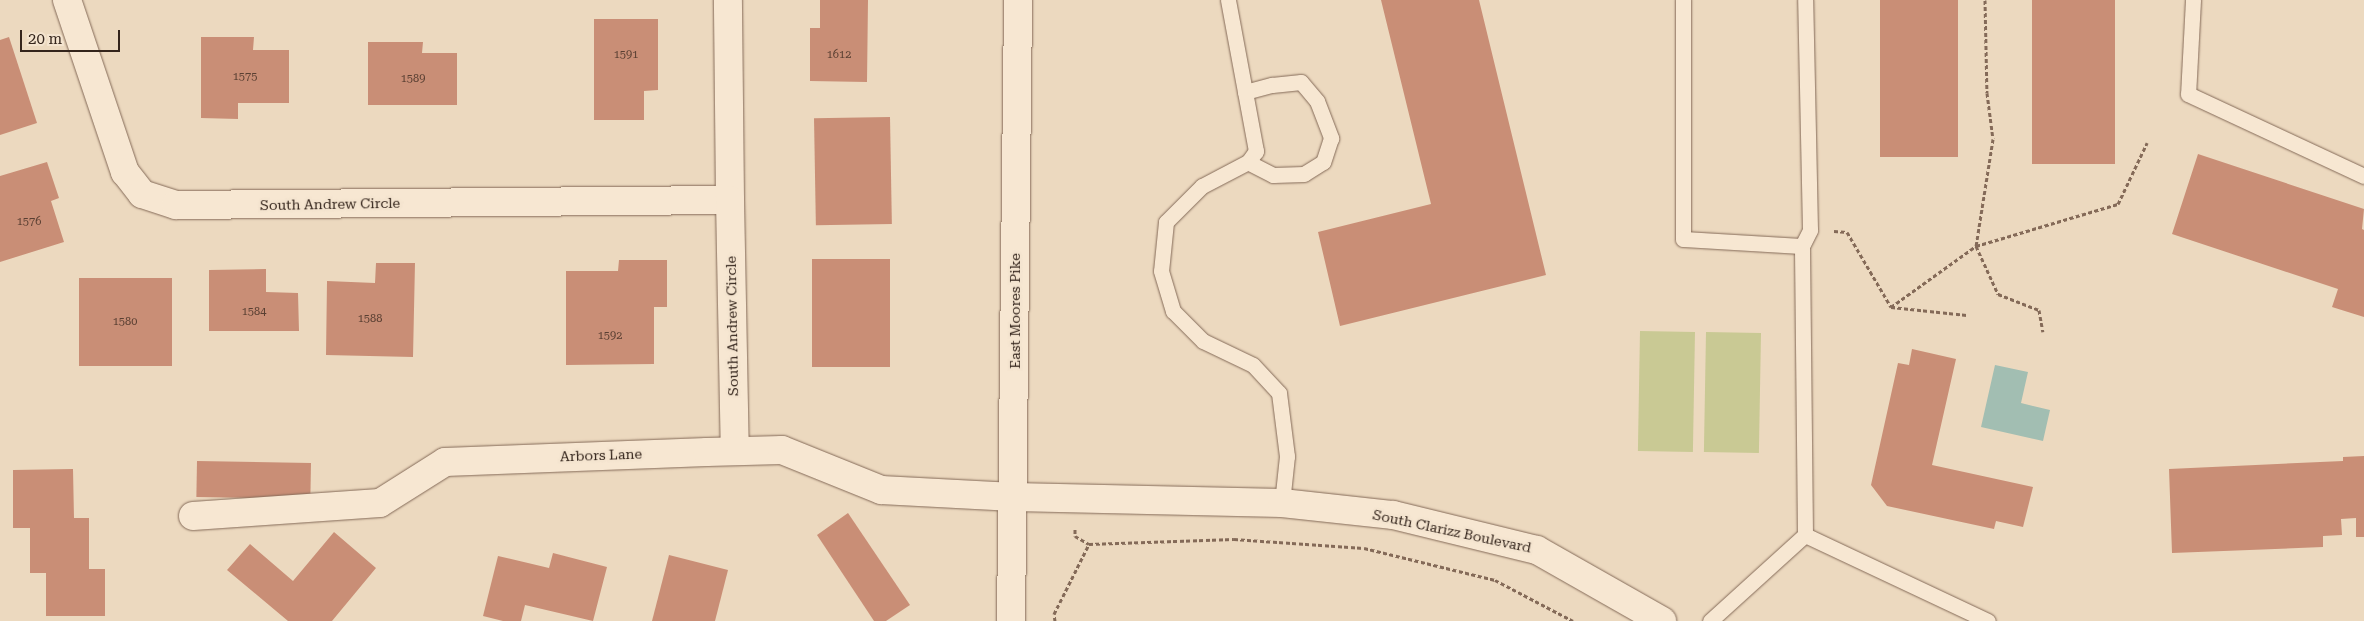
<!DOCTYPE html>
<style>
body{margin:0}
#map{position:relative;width:2364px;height:621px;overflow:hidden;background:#ecd9bf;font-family:"Roboto Serif",serif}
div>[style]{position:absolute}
.green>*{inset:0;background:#c9c994;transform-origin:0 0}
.water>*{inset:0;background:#a2beb2}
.building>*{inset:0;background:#c98e76;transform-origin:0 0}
.path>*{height:3px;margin-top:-1.5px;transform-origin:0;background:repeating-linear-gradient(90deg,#846a58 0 4px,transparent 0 6.5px)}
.roads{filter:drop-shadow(0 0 1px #846a58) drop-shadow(0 0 1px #846a58)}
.lane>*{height:15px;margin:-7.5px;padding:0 7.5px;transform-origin:7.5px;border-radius:7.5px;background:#f7e7d2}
.street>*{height:28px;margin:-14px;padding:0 14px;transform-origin:14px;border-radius:14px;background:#f7e7d2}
.secondary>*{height:28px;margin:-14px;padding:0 14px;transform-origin:14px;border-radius:14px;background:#f7e7d2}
span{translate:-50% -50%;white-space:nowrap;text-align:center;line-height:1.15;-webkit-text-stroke:5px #f4e4cf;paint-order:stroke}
.number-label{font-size:11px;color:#593f32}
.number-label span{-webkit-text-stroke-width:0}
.street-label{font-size:14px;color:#34251c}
.scale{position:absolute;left:20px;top:30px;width:100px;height:22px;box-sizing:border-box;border:2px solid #34251c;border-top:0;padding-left:6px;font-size:15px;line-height:18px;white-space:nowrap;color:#34251c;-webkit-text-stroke:4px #f4e4cf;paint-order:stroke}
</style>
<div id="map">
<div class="green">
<div style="left:1640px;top:331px;width:55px;height:120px;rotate:1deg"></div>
<div style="left:1706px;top:332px;width:55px;height:120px;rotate:1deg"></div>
</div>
<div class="water">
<div style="clip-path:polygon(1995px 365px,2028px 372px,2021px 403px,2050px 410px,2043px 441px,1981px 427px)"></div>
</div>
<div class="building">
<div style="clip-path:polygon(820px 0,868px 0,867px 82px,810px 81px,810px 28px,820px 28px)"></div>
<div style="clip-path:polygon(1381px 0,1479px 0,1546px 275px,1340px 326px,1318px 232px,1431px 204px)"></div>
<div style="left:1880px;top:0;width:78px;height:157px"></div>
<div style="left:2032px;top:0;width:83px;height:164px"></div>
<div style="clip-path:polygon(594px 19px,658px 19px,658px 90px,644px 91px,644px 120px,594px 120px)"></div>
<div style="clip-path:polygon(9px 37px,37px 123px,0 135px,0 40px)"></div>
<div style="clip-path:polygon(201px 37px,254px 37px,253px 50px,289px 50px,289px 103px,238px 103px,238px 119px,201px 118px)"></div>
<div style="clip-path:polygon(368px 42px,423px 42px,422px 53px,457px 53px,457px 105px,368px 105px)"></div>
<div style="left:890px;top:117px;width:107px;height:76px;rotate:89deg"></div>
<div style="clip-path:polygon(2198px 154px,2364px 209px,2362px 229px,2364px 230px,2364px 317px,2332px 307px,2338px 289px,2172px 234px)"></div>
<div style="clip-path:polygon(47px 162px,59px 198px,51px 201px,64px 242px,0 262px,0 176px)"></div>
<div style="left:812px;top:259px;width:78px;height:108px"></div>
<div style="clip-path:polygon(619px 260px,667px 260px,667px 307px,654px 307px,654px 364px,566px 365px,566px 271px,618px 271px)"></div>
<div style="clip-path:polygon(376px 263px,415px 263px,413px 357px,326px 355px,327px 281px,375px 283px)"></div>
<div style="clip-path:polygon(266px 269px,266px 292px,298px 293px,299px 331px,209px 331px,209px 270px)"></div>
<div style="left:79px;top:278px;width:93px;height:88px"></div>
<div style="clip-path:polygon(1912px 349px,1956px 359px,1932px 465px,2033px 487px,2023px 527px,1996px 521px,1994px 529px,1887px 506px,1871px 485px,1898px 363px,1909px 365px)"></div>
<div style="clip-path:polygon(2364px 456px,2364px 537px,2356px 537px,2356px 518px,2341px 519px,2342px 535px,2323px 536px,2323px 547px,2172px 553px,2169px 469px,2343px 461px,2343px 457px)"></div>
<div style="left:197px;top:461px;width:114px;height:36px;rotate:1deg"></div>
<div style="clip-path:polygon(73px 469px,74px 518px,89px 518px,89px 569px,105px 569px,105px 616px,46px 616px,46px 573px,30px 573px,30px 528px,13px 528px,13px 470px)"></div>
<div style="clip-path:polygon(848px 513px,910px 605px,886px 621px,874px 621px,817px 535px)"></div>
<div style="clip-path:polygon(334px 532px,376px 568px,332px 621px,288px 621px,227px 570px,250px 544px,293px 581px)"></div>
<div style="clip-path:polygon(553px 553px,607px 567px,593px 621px,525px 605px,521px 621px,503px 621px,483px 616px,498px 556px,549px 568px)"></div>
<div style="clip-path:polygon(669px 555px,728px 570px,715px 621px,652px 621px)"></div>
</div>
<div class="path">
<div style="left:1985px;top:0;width:93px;rotate:88.8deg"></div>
<div style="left:1987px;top:93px;width:46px;rotate:82.6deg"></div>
<div style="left:1993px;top:139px;width:108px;rotate:99deg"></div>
<div style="left:1976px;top:246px;width:148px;rotate:-16.5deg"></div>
<div style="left:2118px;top:204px;width:68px;rotate:-64.6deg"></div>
<div style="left:1834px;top:231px;width:13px;rotate:4deg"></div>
<div style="left:1847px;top:232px;width:87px;rotate:59.6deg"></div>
<div style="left:1891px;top:307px;width:76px;rotate:6deg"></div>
<div style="left:1891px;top:307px;width:105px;rotate:-35.7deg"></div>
<div style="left:1976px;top:246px;width:53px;rotate:65.4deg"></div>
<div style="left:1998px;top:294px;width:44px;rotate:21.3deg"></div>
<div style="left:2039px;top:310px;width:22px;rotate:80deg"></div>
<div style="left:1075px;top:529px;width:7px;rotate:90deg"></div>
<div style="left:1075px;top:536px;width:16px;rotate:30deg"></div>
<div style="left:1089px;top:544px;width:145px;rotate:-2deg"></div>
<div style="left:1234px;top:539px;width:130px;rotate:4deg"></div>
<div style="left:1364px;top:548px;width:135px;rotate:13.7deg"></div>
<div style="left:1495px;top:580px;width:88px;rotate:27.7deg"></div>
<div style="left:1055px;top:621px;width:7px;rotate:-98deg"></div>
<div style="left:1054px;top:614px;width:78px;rotate:-63.4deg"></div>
</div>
<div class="roads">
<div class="lane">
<div style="left:1228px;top:0;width:154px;rotate:79.5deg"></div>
<div style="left:1256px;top:151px;width:14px;rotate:126deg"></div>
<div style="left:1248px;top:162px;width:52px;rotate:152.4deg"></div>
<div style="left:1202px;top:186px;width:51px;rotate:135deg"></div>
<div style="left:1166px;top:222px;width:49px;rotate:95.8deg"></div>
<div style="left:1161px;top:271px;width:42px;rotate:73.3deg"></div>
<div style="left:1173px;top:311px;width:42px;rotate:45deg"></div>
<div style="left:1203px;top:341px;width:55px;rotate:25.6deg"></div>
<div style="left:1253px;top:365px;width:38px;rotate:47deg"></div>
<div style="left:1279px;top:393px;width:64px;rotate:82.8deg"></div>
<div style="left:1287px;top:456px;width:47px;rotate:96.1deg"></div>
<div style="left:1683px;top:0;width:239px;rotate:90deg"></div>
<div style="left:1683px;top:239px;width:119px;rotate:3.4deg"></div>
<div style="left:2193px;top:0;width:94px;rotate:93deg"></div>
<div style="left:2188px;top:94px;width:194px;rotate:25deg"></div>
<div style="left:1245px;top:92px;width:28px;rotate:-15deg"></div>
<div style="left:1272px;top:85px;width:29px;rotate:-6deg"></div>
<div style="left:1301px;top:82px;width:25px;rotate:50deg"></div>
<div style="left:1317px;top:101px;width:40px;rotate:69deg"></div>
<div style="left:1331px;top:138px;width:25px;rotate:108deg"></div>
<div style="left:1323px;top:162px;width:22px;rotate:148deg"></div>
<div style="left:1304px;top:174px;width:31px;rotate:178deg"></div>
<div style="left:1273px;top:175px;width:28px;rotate:-153deg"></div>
<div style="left:1805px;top:535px;width:202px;rotate:25.2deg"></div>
<div style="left:1710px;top:621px;width:128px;rotate:-42.2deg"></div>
<div style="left:1805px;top:535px;width:289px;rotate:-90.6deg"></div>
<div style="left:1802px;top:246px;width:18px;rotate:-63deg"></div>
<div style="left:1810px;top:230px;width:230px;rotate:-91.2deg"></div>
</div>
<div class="street">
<div style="left:67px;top:0;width:182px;rotate:71.4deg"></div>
<div style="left:125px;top:172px;width:28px;rotate:52deg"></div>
<div style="left:142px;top:194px;width:36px;rotate:18deg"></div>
<div style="left:176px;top:205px;width:554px;rotate:-0.52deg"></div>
<div style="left:730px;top:200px;width:200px;rotate:-90.6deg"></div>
<div style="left:730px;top:200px;width:251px;rotate:88.9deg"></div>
<div style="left:193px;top:516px;width:187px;rotate:-4deg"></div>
<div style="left:380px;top:503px;width:77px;rotate:-32.2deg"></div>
<div style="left:445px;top:462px;width:262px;rotate:-2.2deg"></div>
<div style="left:707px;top:452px;width:75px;rotate:-1.5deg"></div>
<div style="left:782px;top:450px;width:107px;rotate:22deg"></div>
<div style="left:881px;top:490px;width:133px;rotate:3deg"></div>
</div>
<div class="secondary">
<div style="left:1014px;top:497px;width:268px;rotate:1.3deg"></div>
<div style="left:1282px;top:503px;width:112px;rotate:6.2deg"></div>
<div style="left:1393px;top:515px;width:148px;rotate:13.7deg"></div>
<div style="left:1537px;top:550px;width:144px;rotate:29.6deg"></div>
<div style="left:1011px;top:621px;width:621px;rotate:-89.35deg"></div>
</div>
</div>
<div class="number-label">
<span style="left:626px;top:55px">1591</span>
<span style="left:839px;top:55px">1612</span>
<span style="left:245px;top:77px">1575</span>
<span style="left:413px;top:79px">1589</span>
<span style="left:29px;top:222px">1576</span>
<span style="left:254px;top:312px">1584</span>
<span style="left:370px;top:319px">1588</span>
<span style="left:125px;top:322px">1580</span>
<span style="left:610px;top:336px">1592</span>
</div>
<div class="street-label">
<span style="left:330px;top:204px;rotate:-1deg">South Andrew Circle</span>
<span style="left:1015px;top:311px;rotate:-90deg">East Moores Pike</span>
<span style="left:732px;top:326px;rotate:-91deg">South Andrew Circle</span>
<span style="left:601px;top:455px;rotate:-2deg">Arbors Lane</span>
<span style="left:1452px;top:531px;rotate:12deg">South Clarizz Boulevard</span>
</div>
<div class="scale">20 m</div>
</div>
